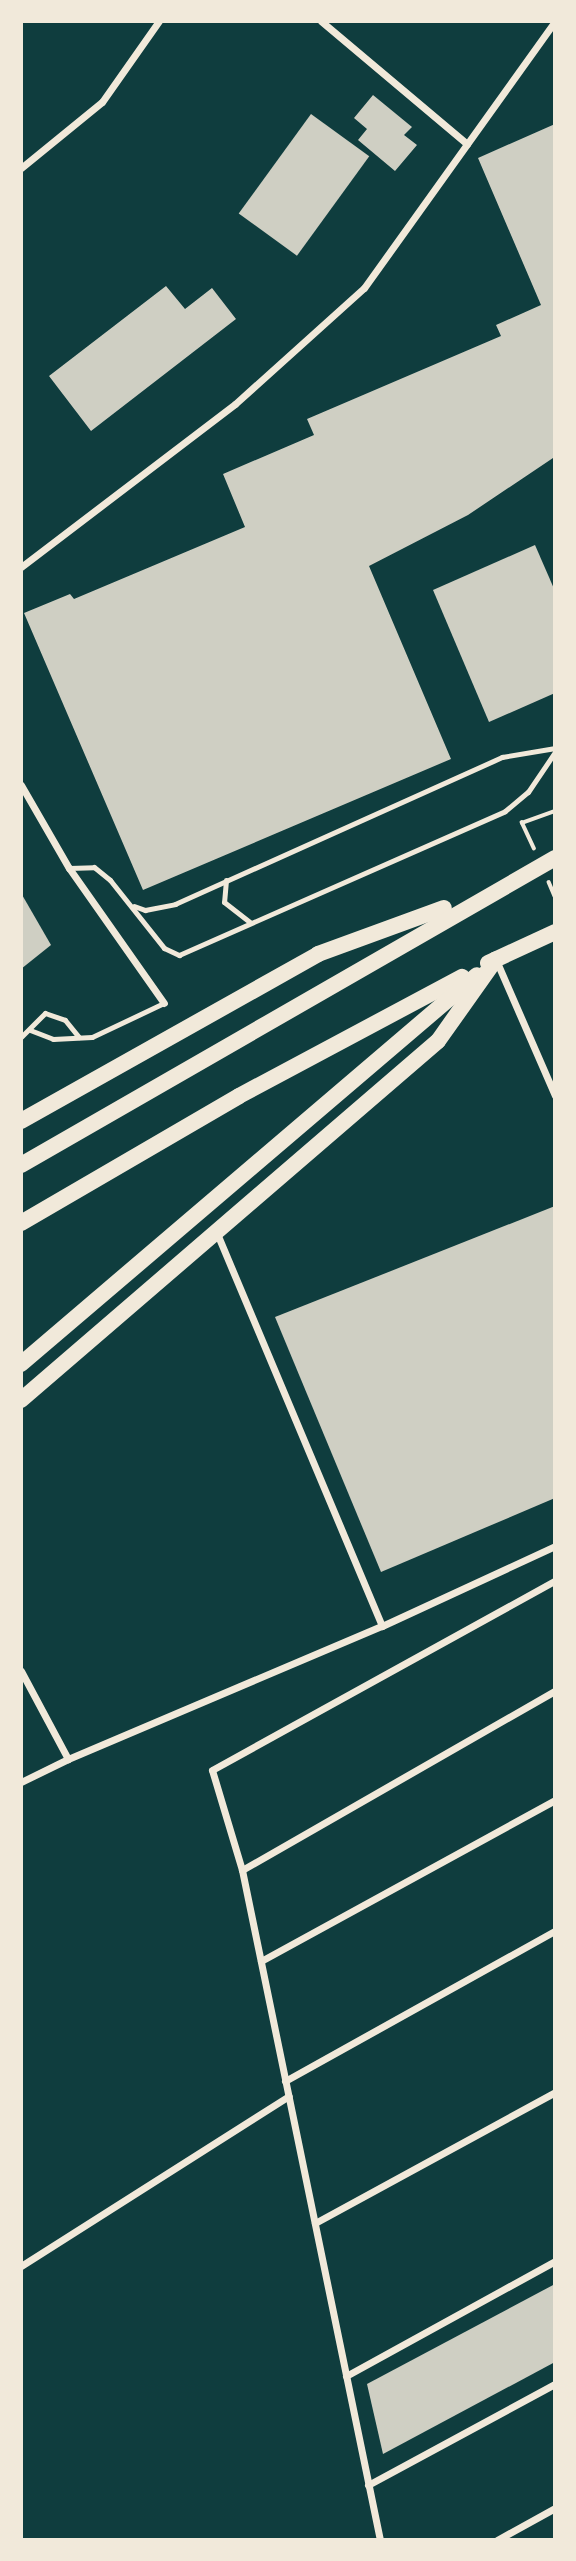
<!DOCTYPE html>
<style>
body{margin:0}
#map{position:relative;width:576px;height:2561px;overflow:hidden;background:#0f3d3e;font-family:Cabin,sans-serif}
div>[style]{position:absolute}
.building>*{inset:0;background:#cfcfc3;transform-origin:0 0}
.path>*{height:3.5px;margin:-1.75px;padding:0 1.75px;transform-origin:1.75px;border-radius:1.75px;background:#f1e9da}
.service>*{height:5px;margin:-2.5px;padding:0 2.5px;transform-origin:2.5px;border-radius:2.5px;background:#f1e9da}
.minor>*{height:7px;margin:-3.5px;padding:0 3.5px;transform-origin:3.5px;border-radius:3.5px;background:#f1e9da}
.primary>*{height:16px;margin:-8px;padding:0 8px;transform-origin:8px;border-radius:8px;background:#f1e9da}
span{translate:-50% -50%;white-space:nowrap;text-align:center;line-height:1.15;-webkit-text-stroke:5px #f1e9da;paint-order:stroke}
.frame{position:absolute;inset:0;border:23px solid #f1e9da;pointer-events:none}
</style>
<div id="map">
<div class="building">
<div style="clip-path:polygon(373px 95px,412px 127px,404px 135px,417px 145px,395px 171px,358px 140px,367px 129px,354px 118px)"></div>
<div style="left:311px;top:114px;width:72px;height:123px;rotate:36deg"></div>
<div style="clip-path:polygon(555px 124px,555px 462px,553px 458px,468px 515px,369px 566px,451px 759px,143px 890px,24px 613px,70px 594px,74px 599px,245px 527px,223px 474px,314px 435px,307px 419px,501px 336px,496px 325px,541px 305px,478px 158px)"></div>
<div style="clip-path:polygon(166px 286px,185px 309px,212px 288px,236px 319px,91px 431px,49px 376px)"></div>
<div style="clip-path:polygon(535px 545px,555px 591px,555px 693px,489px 722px,433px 590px)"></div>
<div style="clip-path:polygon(21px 893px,51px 945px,21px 969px)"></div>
<div style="clip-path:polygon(555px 1206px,555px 1498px,381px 1572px,275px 1317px)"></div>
<div style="clip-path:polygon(555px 2284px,555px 2362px,383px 2454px,367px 2384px)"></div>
</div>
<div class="path">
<div style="left:534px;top:849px;width:29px;rotate:-115deg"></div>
<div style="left:522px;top:823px;width:35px;rotate:-20deg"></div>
<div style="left:549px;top:882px;width:15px;rotate:67deg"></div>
</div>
<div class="service">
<div style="left:69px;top:868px;width:25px;rotate:-2deg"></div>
<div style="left:94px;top:867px;width:21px;rotate:39deg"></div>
<div style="left:110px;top:880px;width:87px;rotate:51.5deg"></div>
<div style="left:164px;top:948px;width:17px;rotate:25deg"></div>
<div style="left:179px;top:955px;width:356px;rotate:-23.8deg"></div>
<div style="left:505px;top:811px;width:30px;rotate:-40deg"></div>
<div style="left:528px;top:792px;width:48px;rotate:-56deg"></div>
<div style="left:226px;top:880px;width:22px;rotate:95deg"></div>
<div style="left:224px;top:902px;width:33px;rotate:38deg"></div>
<div style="left:134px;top:906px;width:12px;rotate:20deg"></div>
<div style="left:145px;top:910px;width:31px;rotate:-11deg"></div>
<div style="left:175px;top:904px;width:359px;rotate:-24.2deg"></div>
<div style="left:502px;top:757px;width:54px;rotate:-9.6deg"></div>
<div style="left:30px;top:1030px;width:25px;rotate:21deg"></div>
<div style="left:53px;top:1039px;width:39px;rotate:-3deg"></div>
<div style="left:92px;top:1037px;width:80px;rotate:-25.3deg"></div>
<div style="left:21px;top:1037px;width:34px;rotate:-45deg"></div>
<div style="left:45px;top:1013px;width:21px;rotate:19deg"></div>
<div style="left:65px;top:1020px;width:22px;rotate:51deg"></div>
</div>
<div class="minor">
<div style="left:321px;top:21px;width:191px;rotate:40.1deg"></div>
<div style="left:21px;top:168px;width:104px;rotate:-39.2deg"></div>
<div style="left:102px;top:102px;width:99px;rotate:-54.9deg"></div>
<div style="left:21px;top:567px;width:269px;rotate:-37.3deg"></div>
<div style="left:235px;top:404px;width:173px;rotate:-42deg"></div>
<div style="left:364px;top:288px;width:328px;rotate:-54.4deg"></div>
<div style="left:21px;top:785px;width:96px;rotate:60deg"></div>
<div style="left:69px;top:868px;width:165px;rotate:54.9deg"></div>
<div style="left:496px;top:960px;width:148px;rotate:66.5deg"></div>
<div style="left:382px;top:1626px;width:191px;rotate:-24.8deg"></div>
<div style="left:21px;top:1671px;width:100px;rotate:61.9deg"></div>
<div style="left:68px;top:1759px;width:52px;rotate:153.9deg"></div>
<div style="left:68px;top:1759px;width:341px;rotate:-23deg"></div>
<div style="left:382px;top:1626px;width:428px;rotate:-112.8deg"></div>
<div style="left:242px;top:1870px;width:361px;rotate:-29.8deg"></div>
<div style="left:261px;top:1961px;width:335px;rotate:-28.7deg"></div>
<div style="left:285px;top:2081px;width:309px;rotate:-29.1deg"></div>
<div style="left:315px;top:2223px;width:273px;rotate:-28.6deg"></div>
<div style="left:21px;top:2266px;width:317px;rotate:-32.4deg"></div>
<div style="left:346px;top:2376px;width:239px;rotate:-28.8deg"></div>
<div style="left:368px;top:2485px;width:213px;rotate:-28.4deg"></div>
<div style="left:380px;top:2540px;width:684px;rotate:-101.64deg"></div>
<div style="left:242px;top:1870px;width:104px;rotate:-106.7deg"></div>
<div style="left:212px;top:1770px;width:392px;rotate:-28.9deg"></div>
<div style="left:497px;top:2540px;width:66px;rotate:-28.9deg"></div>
</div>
<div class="primary">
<div style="left:488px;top:963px;width:74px;rotate:-24.8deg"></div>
<div style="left:21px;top:1121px;width:341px;rotate:-29.3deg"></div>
<div style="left:318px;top:954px;width:134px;rotate:-20.1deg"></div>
<div style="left:21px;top:1165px;width:616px;rotate:-29.89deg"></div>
<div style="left:21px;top:1223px;width:252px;rotate:-30.2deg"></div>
<div style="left:239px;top:1096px;width:253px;rotate:-28.1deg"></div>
<div style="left:21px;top:1364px;width:599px;rotate:-40.47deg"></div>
<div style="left:21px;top:1400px;width:550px;rotate:-40.73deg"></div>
<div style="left:438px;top:1041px;width:100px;rotate:-54.7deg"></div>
</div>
<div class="frame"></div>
</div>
